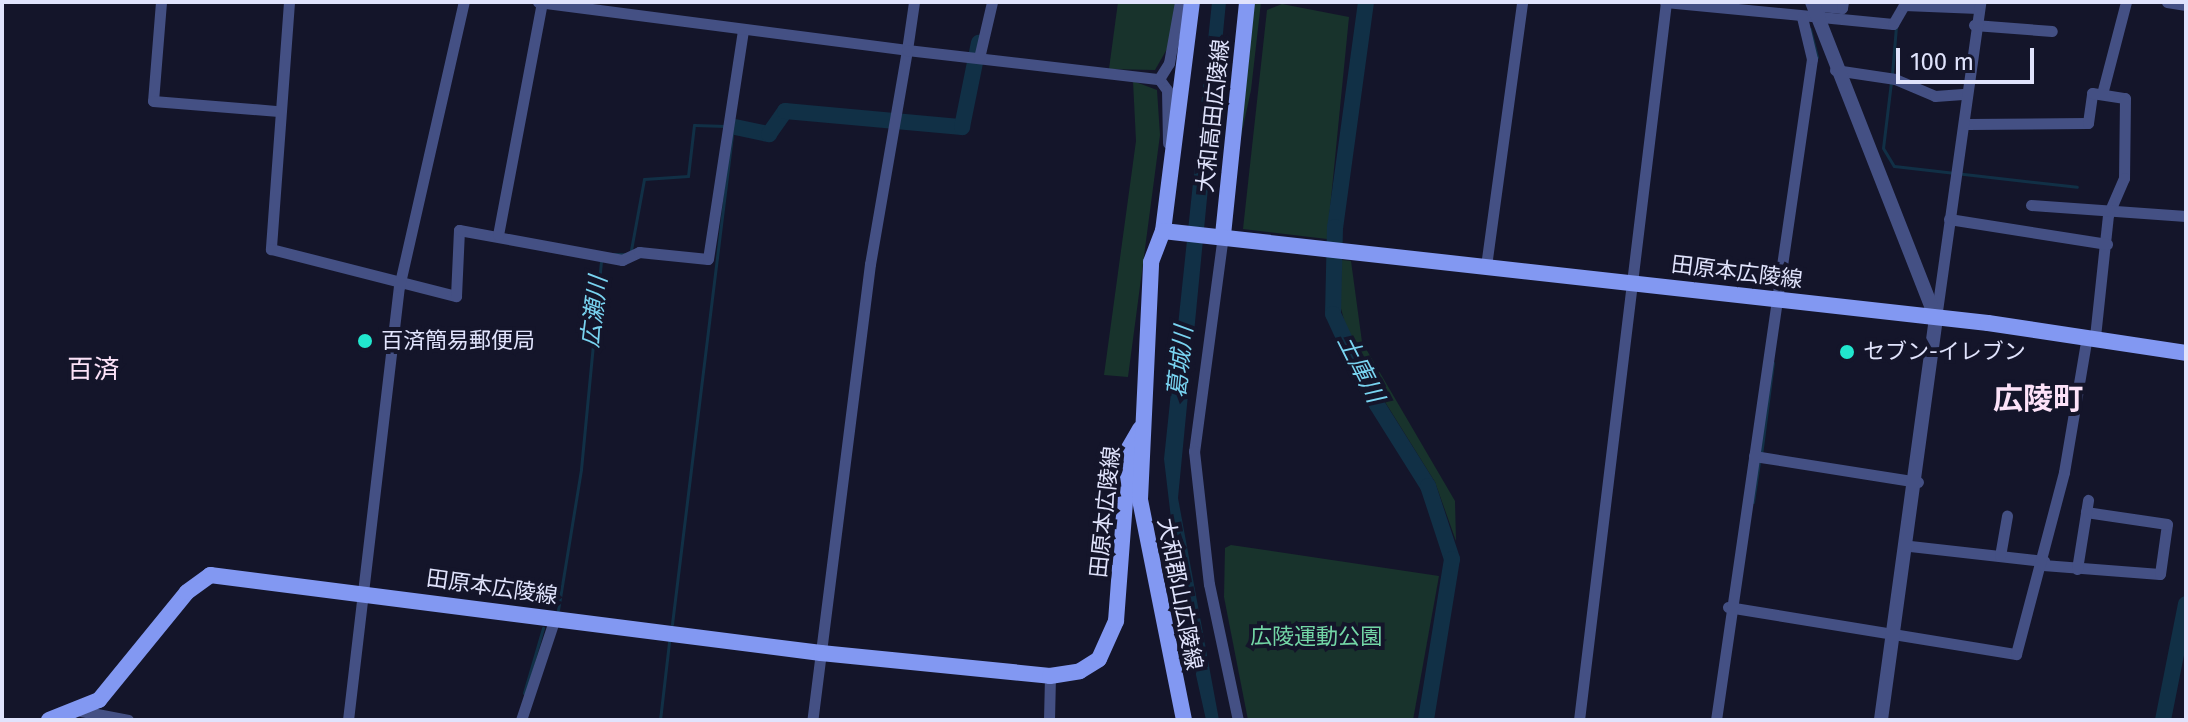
<!DOCTYPE html>
<meta charset="utf-8">
<style>
body{margin:0}
#map{position:relative;width:2188px;height:722px;overflow:hidden;background:#14152a;font-family:"Fira Sans","Noto Sans JP",sans-serif}
div>[style]{position:absolute}
.green>*{inset:0;background:#18332c}
.water>*{inset:0;background:#113046}
.stream>*{height:3px;margin:-1.5px;padding:0 1.5px;transform-origin:1.5px;border-radius:1.5px;background:#113046}
.river>*{height:16px;margin:-8px;padding:0 8px;transform-origin:8px;border-radius:8px;background:#113046}
.minor>*{height:11px;margin:-5.5px;padding:0 5.5px;transform-origin:5.5px;border-radius:5.5px;background:#445084}
.tertiary>*{height:14px;margin:-7px;padding:0 7px;transform-origin:7px;border-radius:7px;background:#445084}
.secondary>*{height:16px;margin:-8px;padding:0 8px;transform-origin:8px;border-radius:8px;background:#8298f2}
.dots>*{width:22px;height:22px;translate:-50% -50%;box-sizing:border-box;border:4px solid #14152a;border-radius:50%}
span{translate:-50% -50%;white-space:nowrap;text-align:center;line-height:1.15;-webkit-text-stroke:8px #14152a;paint-order:stroke}
.street-label{font-size:22px;color:#e0e3fc}
.poi-label{font-size:22px;color:#e0e3fc}
.left{translate:0 -50%;text-align:left}
.park-label{font-size:22px;color:#73d6a6}
.water-label{font-size:24px;color:#79d4f1;font-style:italic}
.quarter-label{font-size:26px;color:#fce2f8}
.district-label{font-size:30px;color:#fce2f8;font-weight:700}
.frame{position:absolute;inset:0;border:4px solid #e0e3fc;pointer-events:none}
.scale{position:absolute;left:1896px;top:48px;width:138px;height:36px;box-sizing:border-box;border:4px solid #e0e3fc;border-top:0;padding-left:10px;font-size:24px;line-height:28px;white-space:nowrap;color:#e0e3fc;-webkit-text-stroke:6px #14152a;paint-order:stroke}
</style>
<div id="map">
<div class="green">
<div style="clip-path:polygon(1118px 2px,1177px 2px,1167px 49px,1155px 70px,1109px 69px)"></div>
<div style="clip-path:polygon(1251px 2px,1261px 2px,1251px 90px,1231px 183px)"></div>
<div style="clip-path:polygon(1282px 4px,1349px 17px,1327px 239px,1243px 229px,1267px 10px)"></div>
<div style="clip-path:polygon(1133px 81px,1157px 90px,1160px 135px,1128px 377px,1104px 375px,1136px 141px)"></div>
<div style="clip-path:polygon(1342px 260px,1351px 261px,1362px 342px,1455px 501px,1456px 541px,1435px 482px,1352px 349px,1340px 305px)"></div>
<div style="clip-path:polygon(1231px 545px,1439px 576px,1413px 720px,1248px 720px,1224px 597px,1225px 548px)"></div>
</div>
<div class="water">
<div style="clip-path:polygon(1212px 2px,1226px 2px,1178px 498px,1219px 720px,1206px 720px,1182px 612px,1164px 459px)"></div>
</div>
<div class="stream">
<div style="left:1810px;top:29px;width:29px;rotate:76deg"></div>
<div style="left:1892px;top:74px;width:48px;rotate:-85.2deg"></div>
<div style="left:1891px;top:82px;width:66px;rotate:96.9deg"></div>
<div style="left:1883px;top:148px;width:21px;rotate:59deg"></div>
<div style="left:1894px;top:166px;width:184px;rotate:6.5deg"></div>
<div style="left:631px;top:250px;width:72px;rotate:-79.6deg"></div>
<div style="left:644px;top:179px;width:44px;rotate:-3.9deg"></div>
<div style="left:688px;top:176px;width:51px;rotate:-83.3deg"></div>
<div style="left:694px;top:125px;width:32px;rotate:2deg"></div>
<div style="left:603px;top:254px;width:22px"></div>
<div style="left:1761px;top:455px;width:93px;rotate:-82.6deg"></div>
<div style="left:1753px;top:502px;width:40px;rotate:-81.5deg"></div>
<div style="left:558px;top:610px;width:143px;rotate:-80.7deg"></div>
<div style="left:581px;top:469px;width:209px;rotate:-84.5deg"></div>
<div style="left:672px;top:624px;width:501px;rotate:-83deg"></div>
<div style="left:524px;top:693px;width:68px;rotate:-73.7deg"></div>
<div style="left:660px;top:720px;width:79px;rotate:-83.4deg"></div>
</div>
<div class="river">
<div style="left:1366px;top:2px;width:227px;rotate:97.8deg"></div>
<div style="left:1335px;top:227px;width:87px;rotate:91.3deg"></div>
<div style="left:1333px;top:314px;width:86px;rotate:65.2deg"></div>
<div style="left:1369px;top:392px;width:111px;rotate:57.9deg"></div>
<div style="left:1428px;top:486px;width:77px;rotate:71.8deg"></div>
<div style="left:1452px;top:559px;width:163px;rotate:99.2deg"></div>
<div style="left:735px;top:127px;width:35px;rotate:12deg"></div>
<div style="left:769px;top:134px;width:28px;rotate:-55deg"></div>
<div style="left:785px;top:111px;width:178px;rotate:5.2deg"></div>
<div style="left:962px;top:127px;width:86px;rotate:-78.6deg"></div>
<div style="left:2163px;top:720px;width:118px;rotate:-78.8deg"></div>
</div>
<div class="minor">
<div style="left:161px;top:2px;width:99px;rotate:94.6deg"></div>
<div style="left:153px;top:101px;width:123px;rotate:4.6deg"></div>
<div style="left:289px;top:2px;width:248px;rotate:94.2deg"></div>
<div style="left:271px;top:249px;width:191px;rotate:14.3deg"></div>
<div style="left:456px;top:296px;width:66px;rotate:-87.4deg"></div>
<div style="left:459px;top:230px;width:166px;rotate:10.4deg"></div>
<div style="left:622px;top:260px;width:19px;rotate:-25deg"></div>
<div style="left:639px;top:252px;width:69px;rotate:5.8deg"></div>
<div style="left:708px;top:259px;width:232px;rotate:-81.3deg"></div>
<div style="left:538px;top:2px;width:372px;rotate:7.4deg"></div>
<div style="left:907px;top:50px;width:217px;rotate:99.8deg"></div>
<div style="left:870px;top:264px;width:460px;rotate:97.2deg"></div>
<div style="left:914px;top:2px;width:49px;rotate:98.3deg"></div>
<div style="left:907px;top:50px;width:254px;rotate:6.6deg"></div>
<div style="left:1159px;top:79px;width:14px;rotate:54deg"></div>
<div style="left:1167px;top:90px;width:53px;rotate:88.9deg"></div>
<div style="left:1665px;top:2px;width:229px;rotate:5.5deg"></div>
<div style="left:1893px;top:24px;width:22px;rotate:-60deg"></div>
<div style="left:1904px;top:5px;width:74px;rotate:2.3deg"></div>
<div style="left:2167px;top:2px;width:19px;rotate:9deg"></div>
<div style="left:1815px;top:16px;width:12px;rotate:-55deg"></div>
<div style="left:1822px;top:6px;width:20px;rotate:6deg"></div>
<div style="left:1842px;top:8px;width:6px;rotate:-81deg"></div>
<div style="left:1974px;top:25px;width:78px;rotate:4.4deg"></div>
<div style="left:979px;top:58px;width:57px;rotate:-76.9deg"></div>
<div style="left:1835px;top:70px;width:61px;rotate:8.5deg"></div>
<div style="left:1895px;top:79px;width:43px;rotate:23deg"></div>
<div style="left:1935px;top:96px;width:31px;rotate:-4deg"></div>
<div style="left:1159px;top:79px;width:19px;rotate:-58deg"></div>
<div style="left:1169px;top:63px;width:62px;rotate:-79.8deg"></div>
<div style="left:2102px;top:94px;width:95px;rotate:-75.4deg"></div>
<div style="left:1968px;top:124px;width:120px;rotate:-0.5deg"></div>
<div style="left:2088px;top:123px;width:30px;rotate:-82deg"></div>
<div style="left:2092px;top:93px;width:33px;rotate:9deg"></div>
<div style="left:2125px;top:98px;width:80px;rotate:90.7deg"></div>
<div style="left:2124px;top:178px;width:40px;rotate:113.4deg"></div>
<div style="left:2108px;top:215px;width:123px;rotate:96.1deg"></div>
<div style="left:2031px;top:205px;width:155px;rotate:4.1deg"></div>
<div style="left:1949px;top:219px;width:160px;rotate:9deg"></div>
<div style="left:498px;top:235px;width:236px;rotate:-79.3deg"></div>
<div style="left:1223px;top:235px;width:218px;rotate:97.6deg"></div>
<div style="left:1194px;top:451px;width:134px;rotate:83.6deg"></div>
<div style="left:1209px;top:584px;width:139px;rotate:78deg"></div>
<div style="left:1486px;top:266px;width:266px;rotate:-82.2deg"></div>
<div style="left:1936px;top:318px;width:318px;rotate:-82deg"></div>
<div style="left:1754px;top:456px;width:166px;rotate:9deg"></div>
<div style="left:1910px;top:546px;width:135px;rotate:6.4deg"></div>
<div style="left:2000px;top:556px;width:41px;rotate:-80.1deg"></div>
<div style="left:2043px;top:565px;width:117px;rotate:4.4deg"></div>
<div style="left:2160px;top:574px;width:50px;rotate:-82deg"></div>
<div style="left:2167px;top:524px;width:82px;rotate:-171.6deg"></div>
<div style="left:2077px;top:569px;width:70px;rotate:-80.9deg"></div>
<div style="left:1728px;top:607px;width:292px;rotate:9.3deg"></div>
<div style="left:2016px;top:654px;width:188px;rotate:-75.2deg"></div>
<div style="left:2064px;top:472px;width:138px;rotate:-80.4deg"></div>
<div style="left:81px;top:711px;width:48px;rotate:10.8deg"></div>
<div style="left:348px;top:720px;width:436px;rotate:-83.3deg"></div>
<div style="left:399px;top:287px;width:292px;rotate:-77.2deg"></div>
<div style="left:521px;top:720px;width:108px;rotate:-71.6deg"></div>
<div style="left:1049px;top:720px;width:44px;rotate:-88.7deg"></div>
<div style="left:1579px;top:720px;width:723px;rotate:-83.09deg"></div>
<div style="left:1716px;top:720px;width:668px;rotate:-81.74deg"></div>
<div style="left:1812px;top:59px;width:43px;rotate:-103.4deg"></div>
</div>
<div class="tertiary">
<div style="left:1812px;top:2px;width:339px;rotate:68.6deg"></div>
<div style="left:1936px;top:318px;width:406px;rotate:97.8deg"></div>
</div>
<div class="secondary">
<div style="left:1163px;top:231px;width:231px;rotate:-82.8deg"></div>
<div style="left:1223px;top:235px;width:234px;rotate:-84.1deg"></div>
<div style="left:49px;top:720px;width:54px;rotate:-21.8deg"></div>
<div style="left:99px;top:700px;width:139px;rotate:-50.8deg"></div>
<div style="left:187px;top:592px;width:29px;rotate:-36deg"></div>
<div style="left:210px;top:575px;width:616px;rotate:7.28deg"></div>
<div style="left:821px;top:653px;width:230px;rotate:5.7deg"></div>
<div style="left:1050px;top:676px;width:30px;rotate:-9deg"></div>
<div style="left:1080px;top:671px;width:22px;rotate:-32deg"></div>
<div style="left:1099px;top:659px;width:42px;rotate:-65.9deg"></div>
<div style="left:1116px;top:621px;width:173px;rotate:-85.7deg"></div>
<div style="left:1129px;top:448px;width:22px;rotate:-60deg"></div>
<div style="left:1184px;top:720px;width:225px;rotate:-101.3deg"></div>
<div style="left:1140px;top:499px;width:237px;rotate:-87.3deg"></div>
<div style="left:1151px;top:262px;width:33px;rotate:-69deg"></div>
<div style="left:1163px;top:231px;width:830px;rotate:6.36deg"></div>
<div style="left:1988px;top:323px;width:200px;rotate:8.6deg"></div>
</div>
<div class="dots">
<div style="left:365px;top:341px;background:#21e7ce"></div>
<div style="left:1847px;top:352px;background:#21e7ce"></div>
</div>
<div class="street-label">
<span style="left:1213px;top:116px;rotate:-84deg">大和高田広陵線</span>
<span style="left:1737px;top:272px;rotate:7deg">田原本広陵線</span>
<span style="left:1105px;top:512px;rotate:-84deg">田原本広陵線</span>
<span style="left:492px;top:587px;rotate:8deg">田原本広陵線</span>
<span style="left:1180px;top:594px;rotate:79deg">大和郡山広陵線</span>
</div>
<div class="poi-label">
<span class="left" style="left:381px;top:341px">百済簡易郵便局</span>
<span class="left" style="left:1863px;top:352px">セブン-イレブン</span>
</div>
<div class="park-label">
<span style="left:1316px;top:637px">広陵運動公園</span>
</div>
<div class="water-label">
<span style="left:595px;top:312px;rotate:-83deg">広瀬川</span>
<span style="left:1181px;top:362px;rotate:-84deg">葛城川</span>
<span style="left:1360px;top:369px;rotate:63deg">土庫川</span>
</div>
<div class="quarter-label">
<span style="left:93px;top:370px">百済</span>
</div>
<div class="district-label">
<span style="left:2038px;top:399px">広陵町</span>
</div>
<div class="frame"></div>
<div class="scale">100 m</div>
</div>
